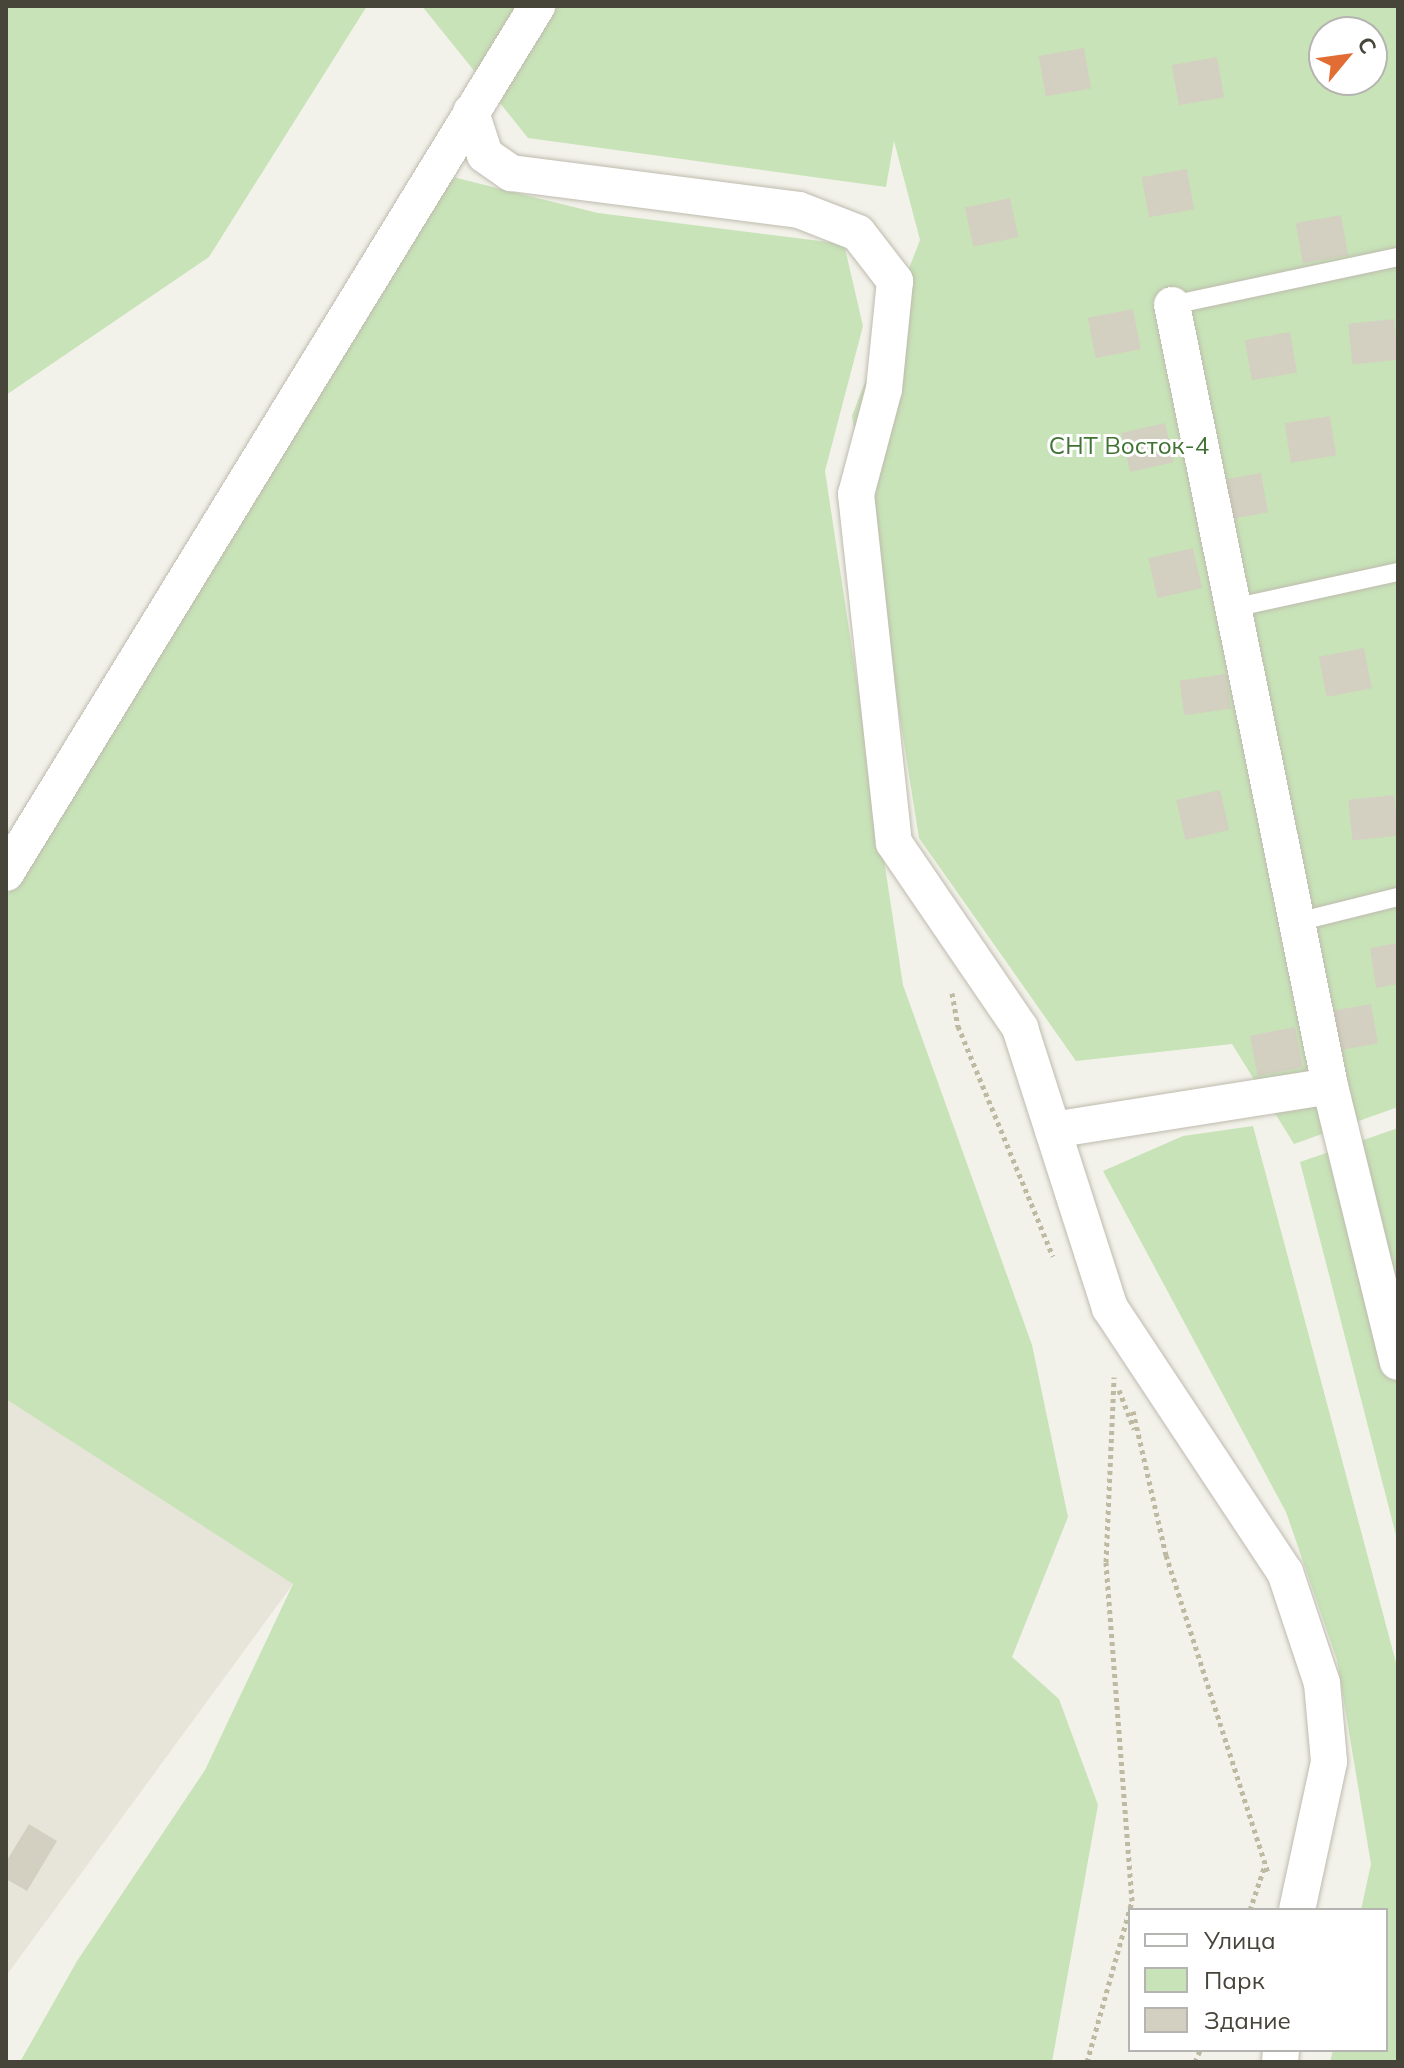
<!DOCTYPE html>
<meta charset="utf-8">
<style>
body{margin:0}
#map{position:relative;width:1404px;height:2068px;overflow:hidden;background:#f3f2ea;font-family:Mulish,sans-serif}
div>[style]{position:absolute}
.residential>*{inset:0;background:#e7e5d9}
.green>*{inset:0;background:#c8e3b8}
.building>*{inset:0;background:#d4d0c1;transform-origin:0 0}
.path>*{height:5px;margin-top:-2.5px;transform-origin:0;background:repeating-linear-gradient(90deg,#beb9a1 0 4px,transparent 0 8px)}
.roads{filter:drop-shadow(0 0 2px #bebbae) drop-shadow(0 0 2px #bebbae)}
.service>*{height:18px;margin:-9px;padding:0 9px;transform-origin:9px;border-radius:9px;background:#fff}
.minor>*{height:36px;margin:-18px;padding:0 18px;transform-origin:18px;border-radius:18px;background:#fff}
span{translate:-50% -50%;white-space:nowrap;text-align:center;line-height:1.15;-webkit-text-stroke:6px #fff;paint-order:stroke}
.park-label{font-size:24px;color:#407233}
.frame{position:absolute;inset:0;border:8px solid #474439;pointer-events:none}
.legend{position:absolute;left:1128px;top:1908px;width:260px;height:144px;box-sizing:border-box;background:#fff;border:2px solid #b5b4b0;margin:0;padding:10px 14px;list-style:none;font-size:24px;color:#474439}
.legend li{display:flex;align-items:center;gap:16px;height:40px}
.legend b{width:40px;border:2px solid #b5b4b0}
.north{position:absolute;left:1308px;top:16px;width:80px;height:80px;box-sizing:border-box;background:#fff;border:2px solid #b5b4b0;border-radius:50%;rotate:61deg;font-size:22px;font-weight:700;line-height:32px;text-align:center;color:#474439}
.north::after{content:'';display:block;margin:auto;width:28px;height:36px;background:#e16c34;clip-path:polygon(50% 0,100% 100%,50% 72%,0 100%)}
</style>
<div id="map">
<div class="residential">
<div style="clip-path:polygon(6px 1367px,293px 1584px,6px 1976px)"></div>
</div>
<div class="green">
<div style="clip-path:polygon(6px 6px,367px 6px,209px 257px,6px 395px)"></div>
<div style="clip-path:polygon(evenodd,422px 6px,1398px 6px,1398px 1107px,1294px 1144px,1232px 1044px,1076px 1061px,919px 838px,852px 416px,920px 240px,894px 141px,886px 187px,528px 138px,422px 6px,1324px 32px,1372px 32px,1372px 80px,1324px 80px,1324px 32px)"></div>
<div style="clip-path:polygon(445px 175px,598px 213px,844px 244px,863px 326px,825px 471px,903px 985px,1032px 1345px,1068px 1517px,1012px 1657px,1059px 1699px,1098px 1805px,1052px 2062px,20px 2062px,77px 1961px,205px 1770px,293px 1584px,6px 1399px,6px 897px)"></div>
<div style="clip-path:polygon(1253px 1126px,1398px 1670px,1398px 2062px,1330px 2062px,1333px 2050px,1386px 2050px,1386px 1910px,1361px 1910px,1371px 1864px,1337px 1660px,1286px 1512px,1103px 1171px,1183px 1136px)"></div>
<div style="clip-path:polygon(1398px 1128px,1398px 1543px,1300px 1162px)"></div>
</div>
<div class="building">
<div style="left:1084px;top:48px;width:41px;height:46px;rotate:80deg"></div>
<div style="left:1217px;top:57px;width:41px;height:46px;rotate:80deg"></div>
<div style="left:1187px;top:169px;width:41px;height:46px;rotate:80deg"></div>
<div style="left:1010px;top:198px;width:40px;height:46px;rotate:78deg"></div>
<div style="left:1341px;top:215px;width:41px;height:46px;rotate:80deg"></div>
<div style="left:1133px;top:309px;width:41px;height:46px;rotate:79deg"></div>
<div style="left:1394px;top:319px;width:41px;height:46px;rotate:84deg"></div>
<div style="left:1290px;top:332px;width:41px;height:46px;rotate:80deg"></div>
<div style="left:1330px;top:416px;width:40px;height:46px;rotate:81deg"></div>
<div style="left:1165px;top:423px;width:40px;height:45px;rotate:77deg"></div>
<div style="left:1261px;top:473px;width:40px;height:46px;rotate:80deg"></div>
<div style="left:1193px;top:548px;width:41px;height:46px;rotate:77deg"></div>
<div style="left:1364px;top:648px;width:41px;height:46px;rotate:79deg"></div>
<div style="left:1226px;top:674px;width:35px;height:47px;rotate:82deg"></div>
<div style="left:1220px;top:790px;width:41px;height:45px;rotate:77deg"></div>
<div style="left:1394px;top:795px;width:41px;height:46px;rotate:84deg"></div>
<div style="clip-path:polygon(1398px 943px,1398px 984px,1376px 988px,1370px 948px)"></div>
<div style="left:1371px;top:1004px;width:40px;height:46px;rotate:80deg"></div>
<div style="left:1295px;top:1027px;width:41px;height:46px;rotate:79deg"></div>
<div style="clip-path:polygon(29px 1824px,57px 1841px,27px 1891px,6px 1879px,6px 1862px)"></div>
</div>
<div class="path">
<div style="left:952px;top:993px;width:34px;rotate:80deg"></div>
<div style="left:958px;top:1026px;width:249px;rotate:67.6deg"></div>
<div style="left:1119px;top:1390px;width:42px;rotate:69deg"></div>
<div style="left:1133px;top:1411px;width:148px;rotate:77.1deg"></div>
<div style="left:1166px;top:1555px;width:334px;rotate:72.2deg"></div>
<div style="left:1250px;top:1910px;width:47px;rotate:-71.6deg"></div>
<div style="left:1087px;top:2062px;width:167px;rotate:-74.4deg"></div>
<div style="left:1132px;top:1901px;width:340px;rotate:-94.4deg"></div>
<div style="left:1106px;top:1562px;width:185px;rotate:-87.5deg"></div>
<div style="left:1195px;top:2062px;width:13px;rotate:-67deg"></div>
</div>
<div class="roads">
<div class="service">
<div style="left:1172px;top:305px;width:231px;rotate:-12deg"></div>
<div style="left:1233px;top:608px;width:169px;rotate:-12.3deg"></div>
<div style="left:1297px;top:922px;width:104px;rotate:-13.9deg"></div>
</div>
<div class="minor">
<div style="left:471px;top:112px;width:45px;rotate:72deg"></div>
<div style="left:485px;top:155px;width:32px;rotate:35deg"></div>
<div style="left:511px;top:173px;width:290px;rotate:7.3deg"></div>
<div style="left:799px;top:210px;width:63px;rotate:21.3deg"></div>
<div style="left:858px;top:233px;width:61px;rotate:52.4deg"></div>
<div style="left:895px;top:281px;width:109px;rotate:95.8deg"></div>
<div style="left:884px;top:389px;width:109px;rotate:104.9deg"></div>
<div style="left:856px;top:494px;width:351px;rotate:83.8deg"></div>
<div style="left:894px;top:843px;width:224px;rotate:55.7deg"></div>
<div style="left:1020px;top:1028px;width:294px;rotate:72.2deg"></div>
<div style="left:1110px;top:1308px;width:317px;rotate:56.5deg"></div>
<div style="left:1285px;top:1572px;width:117px;rotate:71.6deg"></div>
<div style="left:1322px;top:1683px;width:79px;rotate:84.9deg"></div>
<div style="left:1329px;top:1762px;width:151px;rotate:102.2deg"></div>
<div style="left:1172px;top:305px;width:797px;rotate:78.56deg"></div>
<div style="left:6px;top:873px;width:1017px;rotate:-58.51deg"></div>
<div style="left:1053px;top:1130px;width:280px;rotate:-9deg"></div>
<div style="left:1330px;top:1086px;width:284px;rotate:76.2deg"></div>
<div style="left:1280px;top:2062px;width:12px;rotate:-85deg"></div>
</div>
</div>
<div class="park-label">
<span style="left:1129px;top:446px">СНТ Восток-4</span>
</div>
<div class="frame"></div>
<ul class="legend">
<li><b style="height:10px;background:#fff"></b>Улица</li>
<li><b style="height:22px;background:#c8e3b8"></b>Парк</li>
<li><b style="height:22px;background:#d4d0c1"></b>Здание</li>
</ul>
<div class="north">С</div>
</div>
